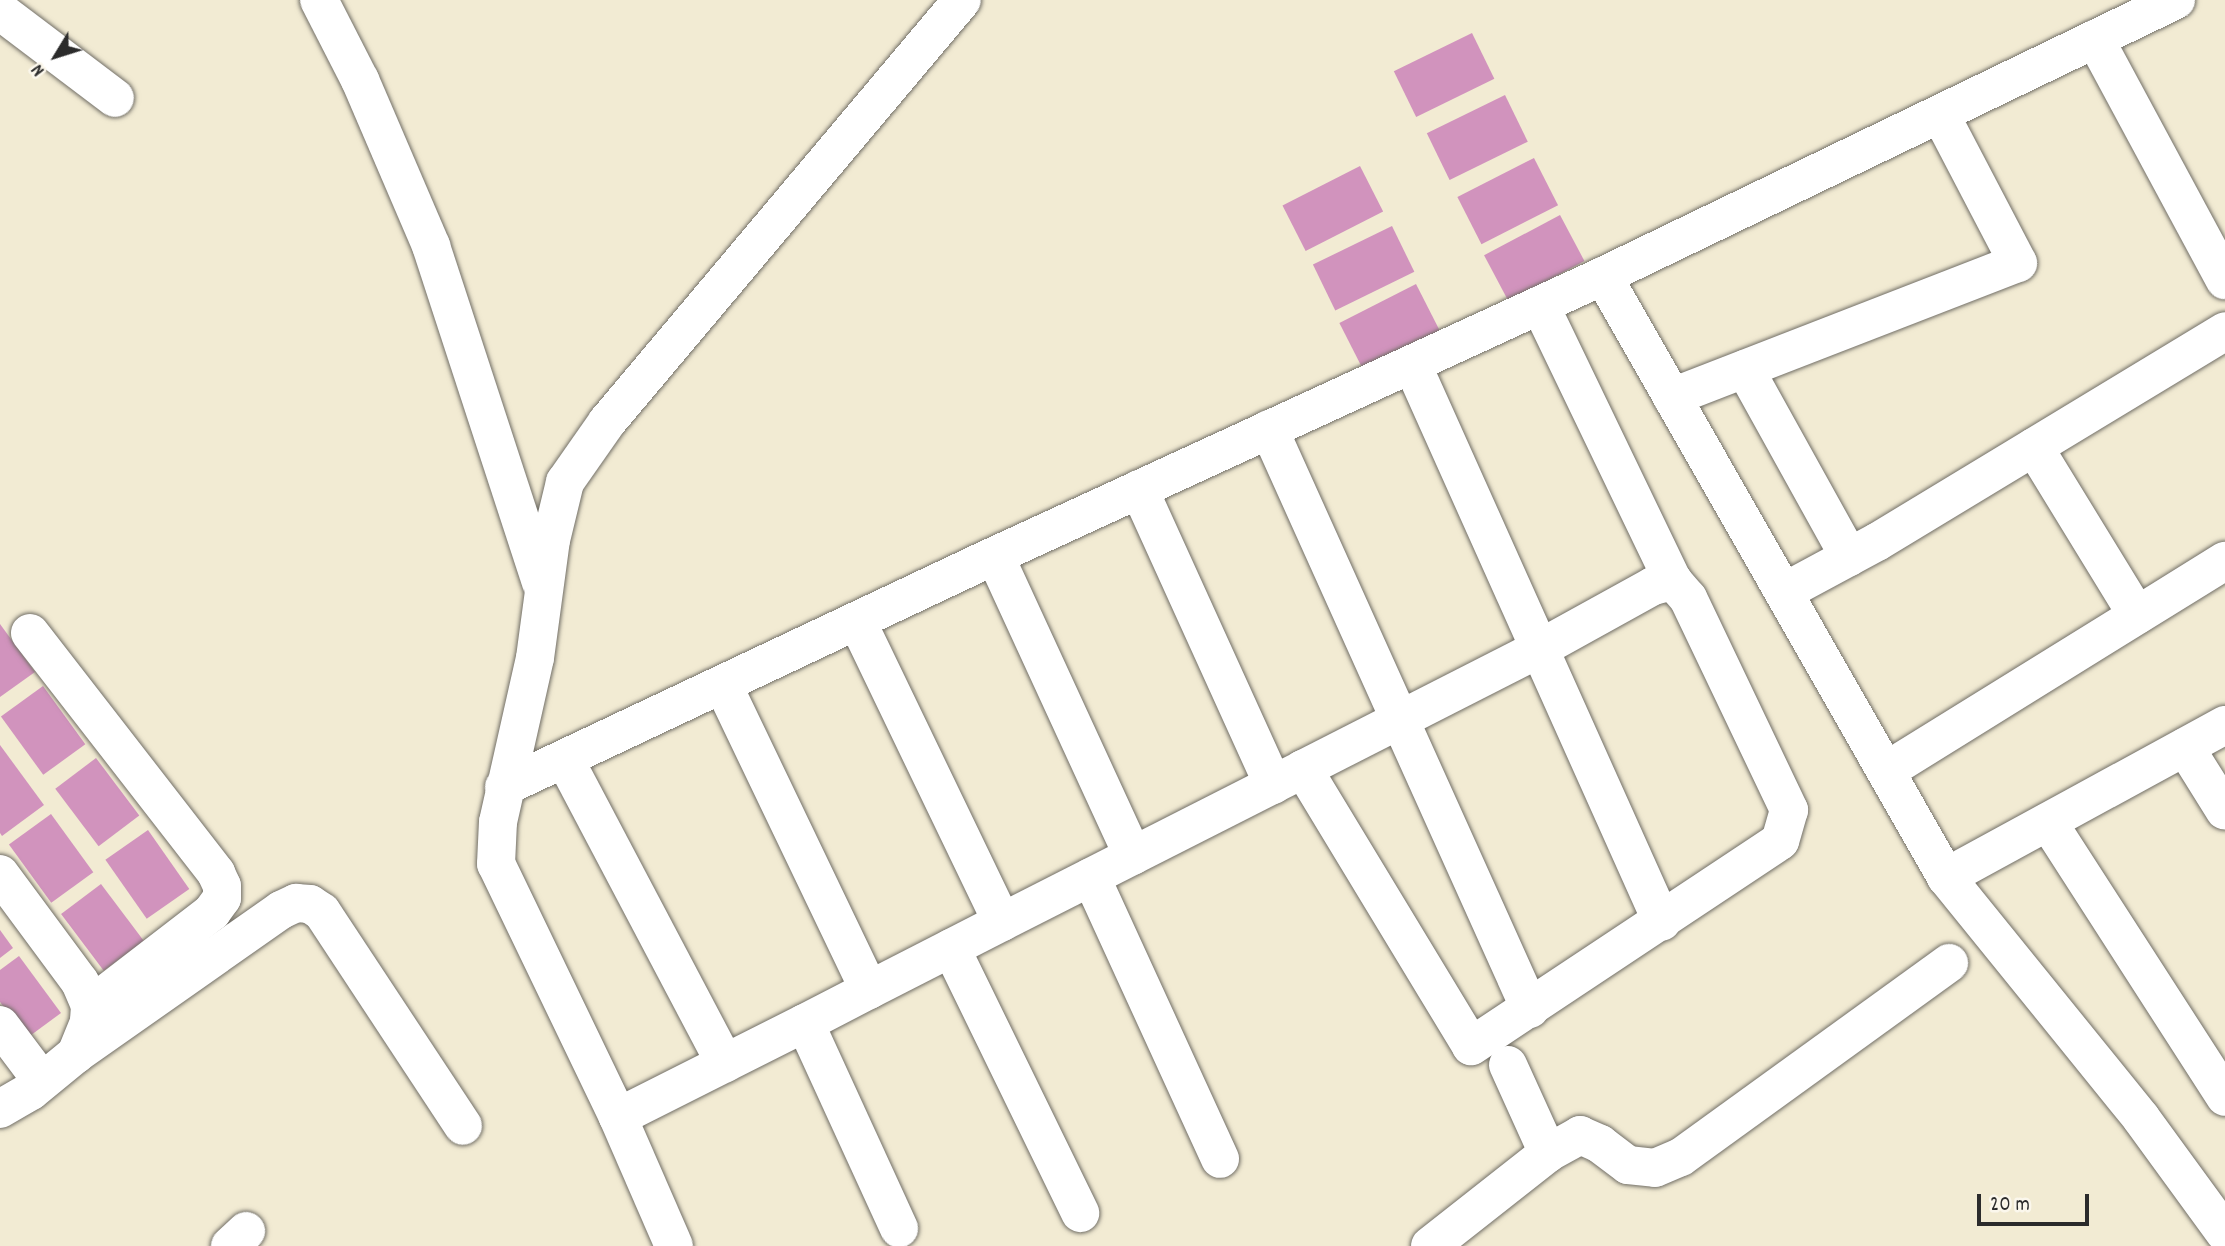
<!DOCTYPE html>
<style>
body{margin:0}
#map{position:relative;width:2225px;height:1246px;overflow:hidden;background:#f2ebd3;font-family:Dekko,sans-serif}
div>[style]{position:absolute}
.building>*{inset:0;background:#d193bd;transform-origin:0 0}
.roads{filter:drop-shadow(0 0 2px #716e66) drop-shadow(0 0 2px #716e66)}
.minor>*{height:38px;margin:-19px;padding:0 19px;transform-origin:19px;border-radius:19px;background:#fff}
span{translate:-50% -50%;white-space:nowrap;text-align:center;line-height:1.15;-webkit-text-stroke:6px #fbf7ec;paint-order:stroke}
.north{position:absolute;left:21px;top:21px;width:70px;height:70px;-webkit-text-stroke:5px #fbf7ec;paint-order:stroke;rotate:232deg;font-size:19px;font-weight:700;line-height:28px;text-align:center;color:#2b2b2b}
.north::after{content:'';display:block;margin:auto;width:24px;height:32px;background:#2b2b2b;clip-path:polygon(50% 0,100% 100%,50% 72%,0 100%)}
.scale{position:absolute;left:1977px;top:1194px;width:112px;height:32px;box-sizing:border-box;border:4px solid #2b2b2b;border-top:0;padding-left:9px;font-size:21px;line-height:24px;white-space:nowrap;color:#2b2b2b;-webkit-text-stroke:5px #fbf7ec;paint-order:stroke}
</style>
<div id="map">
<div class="building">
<div style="left:1472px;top:33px;width:51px;height:87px;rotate:64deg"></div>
<div style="left:1505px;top:95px;width:52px;height:87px;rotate:64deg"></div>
<div style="left:1534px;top:158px;width:53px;height:86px;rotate:63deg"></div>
<div style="left:1360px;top:166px;width:51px;height:87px;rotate:63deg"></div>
<div style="left:1560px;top:215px;width:52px;height:86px;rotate:62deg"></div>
<div style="left:1392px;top:226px;width:51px;height:88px;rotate:64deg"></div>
<div style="left:1416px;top:284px;width:53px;height:86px;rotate:63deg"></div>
<div style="clip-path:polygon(0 624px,35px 672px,0 697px)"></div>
<div style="left:43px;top:686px;width:72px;height:52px;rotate:54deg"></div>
<div style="clip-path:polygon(0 745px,44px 805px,2px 836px,0 833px)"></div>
<div style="left:96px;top:758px;width:72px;height:51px;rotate:53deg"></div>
<div style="left:51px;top:814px;width:72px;height:52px;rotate:54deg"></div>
<div style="left:148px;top:830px;width:72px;height:52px;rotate:55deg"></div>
<div style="left:101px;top:884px;width:71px;height:50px;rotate:53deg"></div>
<div style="clip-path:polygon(0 930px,13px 948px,0 958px)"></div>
<div style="clip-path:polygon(19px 956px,61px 1013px,27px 1038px,0 1002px,0 970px)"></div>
</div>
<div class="roads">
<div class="minor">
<div style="left:319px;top:0;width:90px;rotate:62.9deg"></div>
<div style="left:360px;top:80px;width:181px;rotate:66.8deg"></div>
<div style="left:431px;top:246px;width:354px;rotate:71.9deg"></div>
<div style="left:0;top:11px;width:144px;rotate:37.1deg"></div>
<div style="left:2095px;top:39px;width:274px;rotate:61.7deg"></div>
<div style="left:1540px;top:305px;width:306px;rotate:64.3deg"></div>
<div style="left:1412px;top:364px;width:611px;rotate:65.87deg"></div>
<div style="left:1745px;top:369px;width:215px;rotate:61deg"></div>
<div style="left:1672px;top:397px;width:371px;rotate:-21.2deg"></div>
<div style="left:2018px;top:263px;width:168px;rotate:-117.6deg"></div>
<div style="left:1269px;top:429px;width:636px;rotate:65.77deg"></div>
<div style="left:2034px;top:447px;width:197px;rotate:58.5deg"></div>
<div style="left:1139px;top:489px;width:325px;rotate:65.6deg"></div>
<div style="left:995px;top:556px;width:330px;rotate:65.3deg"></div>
<div style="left:1784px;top:592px;width:106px;rotate:-28.3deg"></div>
<div style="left:1877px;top:542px;width:407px;rotate:-31.2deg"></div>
<div style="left:857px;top:621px;width:334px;rotate:64.3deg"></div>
<div style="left:30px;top:633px;width:304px;rotate:52.2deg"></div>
<div style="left:216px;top:873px;width:14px;rotate:65deg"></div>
<div style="left:222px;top:886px;width:12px;rotate:90deg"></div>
<div style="left:222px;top:898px;width:17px;rotate:126deg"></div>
<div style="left:212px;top:912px;width:154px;rotate:142.4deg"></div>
<div style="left:723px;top:685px;width:338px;rotate:64.4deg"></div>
<div style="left:2225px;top:725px;width:318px;rotate:151.4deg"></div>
<div style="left:1946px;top:877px;width:310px;rotate:51deg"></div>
<div style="left:2141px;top:1118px;width:142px;rotate:53.9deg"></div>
<div style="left:2185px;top:747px;width:75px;rotate:58deg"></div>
<div style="left:565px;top:760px;width:343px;rotate:62.2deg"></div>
<div style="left:1886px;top:771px;width:399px;rotate:-31.8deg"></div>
<div style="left:504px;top:787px;width:527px;rotate:-25.25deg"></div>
<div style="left:981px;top:562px;width:685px;rotate:-24.69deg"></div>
<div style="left:2048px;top:822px;width:327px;rotate:57.2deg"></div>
<div style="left:0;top:874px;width:134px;rotate:53.5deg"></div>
<div style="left:80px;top:982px;width:26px;rotate:67deg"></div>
<div style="left:90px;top:1006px;width:16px;rotate:94deg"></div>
<div style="left:89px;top:1022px;width:35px;rotate:112deg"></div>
<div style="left:76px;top:1054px;width:58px;rotate:140.6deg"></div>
<div style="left:31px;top:1091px;width:36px;rotate:150deg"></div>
<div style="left:1091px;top:877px;width:310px;rotate:65.4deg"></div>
<div style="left:1946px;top:877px;width:692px;rotate:-119.71deg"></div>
<div style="left:1603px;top:276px;width:636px;rotate:-25.72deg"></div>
<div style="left:951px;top:948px;width:295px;rotate:64deg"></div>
<div style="left:805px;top:1023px;width:226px;rotate:65.4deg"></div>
<div style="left:0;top:1025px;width:70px;rotate:53.1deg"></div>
<div style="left:76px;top:1054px;width:251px;rotate:-35.1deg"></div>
<div style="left:281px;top:910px;width:17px;rotate:-25deg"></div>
<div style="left:296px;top:903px;width:14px;rotate:4deg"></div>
<div style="left:310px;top:904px;width:14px;rotate:34deg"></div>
<div style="left:322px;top:912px;width:256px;rotate:56.6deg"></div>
<div style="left:1508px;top:1065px;width:97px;rotate:65.6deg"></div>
<div style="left:618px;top:1117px;width:209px;rotate:-26.7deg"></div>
<div style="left:805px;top:1023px;width:72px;rotate:-27.3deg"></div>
<div style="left:869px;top:990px;width:149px;rotate:-27.1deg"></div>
<div style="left:1002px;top:922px;width:338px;rotate:-26.9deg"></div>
<div style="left:1303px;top:769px;width:265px;rotate:-27deg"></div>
<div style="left:1539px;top:649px;width:130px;rotate:-28.9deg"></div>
<div style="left:1653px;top:586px;width:21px;rotate:-14deg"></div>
<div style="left:1673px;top:581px;width:23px;rotate:49deg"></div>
<div style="left:1688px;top:598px;width:235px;rotate:64.5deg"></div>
<div style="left:1789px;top:810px;width:32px;rotate:106deg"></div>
<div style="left:1780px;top:841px;width:371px;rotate:146.4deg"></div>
<div style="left:1471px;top:1046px;width:324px;rotate:-121.2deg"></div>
<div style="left:230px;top:1246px;width:22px;rotate:-43deg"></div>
<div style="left:674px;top:1246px;width:141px;rotate:-113.5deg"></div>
<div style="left:618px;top:1117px;width:281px;rotate:-115.7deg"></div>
<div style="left:496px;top:864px;width:42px;rotate:-87.3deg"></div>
<div style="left:498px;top:822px;width:168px;rotate:-77.3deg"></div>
<div style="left:535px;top:658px;width:119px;rotate:-82.3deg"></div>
<div style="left:551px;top:540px;width:60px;rotate:-76.4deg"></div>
<div style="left:565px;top:482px;width:73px;rotate:-55deg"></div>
<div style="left:607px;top:422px;width:551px;rotate:-49.93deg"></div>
<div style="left:1430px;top:1246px;width:150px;rotate:-38.2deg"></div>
<div style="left:1548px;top:1153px;width:37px;rotate:-29deg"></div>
<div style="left:1580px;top:1135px;width:22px;rotate:24deg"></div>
<div style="left:1600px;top:1144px;width:35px;rotate:37deg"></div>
<div style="left:1628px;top:1165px;width:27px;rotate:6deg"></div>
<div style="left:1655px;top:1168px;width:28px;rotate:-23deg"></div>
<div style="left:1681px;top:1157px;width:331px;rotate:-35.9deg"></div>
</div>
</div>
<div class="north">N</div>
<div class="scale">20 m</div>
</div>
